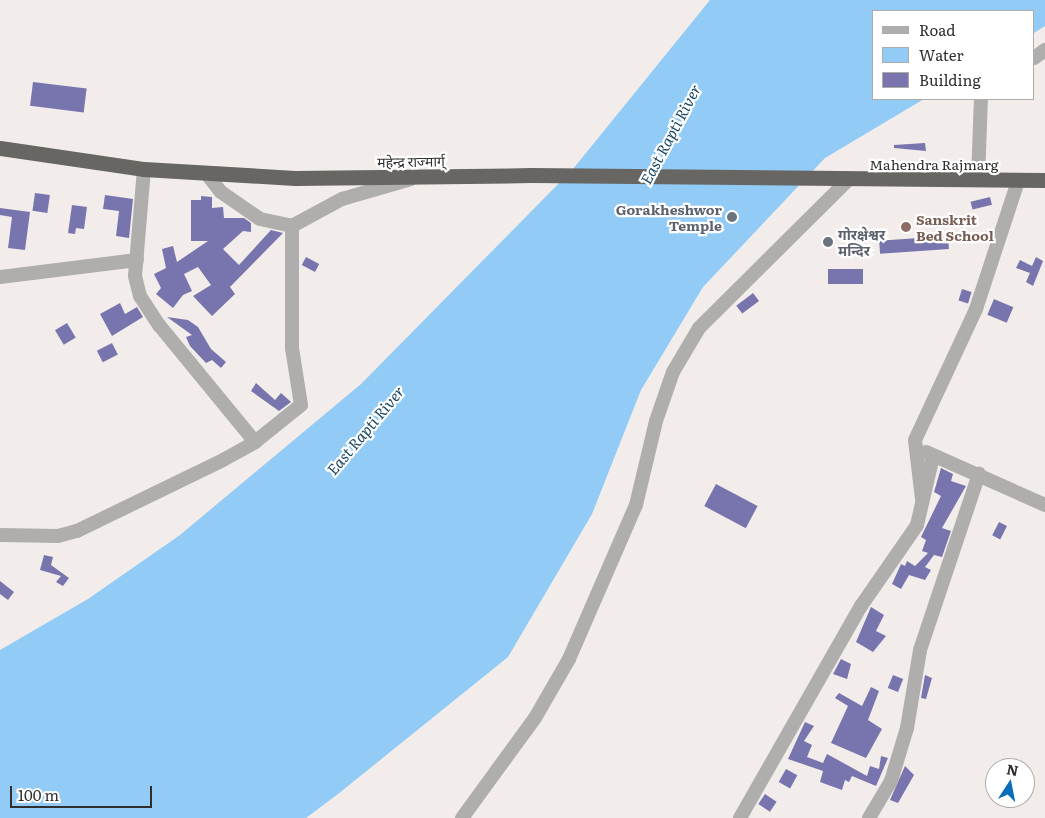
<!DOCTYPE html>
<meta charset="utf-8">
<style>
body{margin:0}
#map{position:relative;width:1045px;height:818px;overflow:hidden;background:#f2edea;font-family:Literata,"Noto Sans Devanagari",serif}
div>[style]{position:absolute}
.water>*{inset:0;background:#91cbf6}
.building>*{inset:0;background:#7875ae;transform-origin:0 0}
.minor>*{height:14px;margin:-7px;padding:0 7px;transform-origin:7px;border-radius:7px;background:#afaeac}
.highway>*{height:15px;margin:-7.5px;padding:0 7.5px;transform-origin:7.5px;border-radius:7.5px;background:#676662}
.dots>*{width:14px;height:14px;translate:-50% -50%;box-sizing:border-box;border:2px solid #fff;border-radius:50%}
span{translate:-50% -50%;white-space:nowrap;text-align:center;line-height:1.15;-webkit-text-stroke:4.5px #fff;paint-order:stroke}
.street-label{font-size:14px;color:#312f2e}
.worship-label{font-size:14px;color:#5b616d;font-weight:700}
.right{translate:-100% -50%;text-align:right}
.left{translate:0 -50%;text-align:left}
.education-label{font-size:14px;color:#785e54;font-weight:700}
.water-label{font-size:15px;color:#194663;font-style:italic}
.legend{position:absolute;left:872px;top:10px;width:162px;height:90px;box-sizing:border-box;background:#fff;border:1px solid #adacab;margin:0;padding:6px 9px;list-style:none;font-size:15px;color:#312f2e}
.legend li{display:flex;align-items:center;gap:10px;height:25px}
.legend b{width:25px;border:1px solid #adacab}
.north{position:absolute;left:985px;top:758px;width:50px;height:50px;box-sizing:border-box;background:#fff;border:1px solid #adacab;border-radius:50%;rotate:11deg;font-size:14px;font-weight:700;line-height:20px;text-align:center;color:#312f2e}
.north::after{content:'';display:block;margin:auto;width:18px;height:22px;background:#0a6eba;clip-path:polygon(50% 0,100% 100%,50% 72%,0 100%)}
.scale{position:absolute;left:10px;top:786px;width:142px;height:22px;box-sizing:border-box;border:2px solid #312f2e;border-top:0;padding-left:6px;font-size:15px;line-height:18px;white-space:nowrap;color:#312f2e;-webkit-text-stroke:4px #fff;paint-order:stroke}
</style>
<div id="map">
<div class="water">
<div style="clip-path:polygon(710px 0,1045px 0,1045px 26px,1034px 33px,1034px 11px,874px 11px,874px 99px,924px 99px,825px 158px,703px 287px,641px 390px,592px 514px,508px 657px,338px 794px,306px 818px,0 818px,0 650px,88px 599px,180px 535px,361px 384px,573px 169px)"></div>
</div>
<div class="building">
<div style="left:33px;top:82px;width:54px;height:24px;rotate:7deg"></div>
<div style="clip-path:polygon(925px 143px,926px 151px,894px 148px,894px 145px)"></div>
<div style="left:35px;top:193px;width:15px;height:18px;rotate:8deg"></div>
<div style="clip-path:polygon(105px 195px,133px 199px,129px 238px,116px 236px,119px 211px,103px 209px)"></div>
<div style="clip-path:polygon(201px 196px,212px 197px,212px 208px,223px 207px,224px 218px,244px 218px,251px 223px,251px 232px,243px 231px,223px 249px,239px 265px,271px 230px,283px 233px,230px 287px,235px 294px,212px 316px,193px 296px,211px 285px,198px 267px,184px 274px,192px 291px,183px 295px,173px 308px,156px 294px,161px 288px,154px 274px,166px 268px,162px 249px,173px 246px,177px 262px,208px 241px,191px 241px,191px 200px,201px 200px)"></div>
<div style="left:990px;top:197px;width:8px;height:20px;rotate:76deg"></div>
<div style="clip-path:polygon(72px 205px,87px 207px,84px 229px,76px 228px,75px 234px,68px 233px)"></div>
<div style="clip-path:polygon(0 208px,30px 212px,25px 250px,8px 248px,12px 217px,0 215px)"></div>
<div style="left:948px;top:236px;width:13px;height:69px;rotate:86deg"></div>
<div style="left:306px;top:257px;width:15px;height:9px;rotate:28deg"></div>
<div style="clip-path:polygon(1036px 257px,1043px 261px,1033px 286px,1026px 282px,1030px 273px,1016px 268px,1020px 260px,1032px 266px)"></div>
<div style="left:828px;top:269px;width:35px;height:15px"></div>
<div style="left:962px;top:289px;width:10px;height:12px;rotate:17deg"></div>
<div style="left:753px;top:293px;width:10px;height:21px;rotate:53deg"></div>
<div style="left:994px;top:299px;width:21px;height:17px;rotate:23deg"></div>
<div style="clip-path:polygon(120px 303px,125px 314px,137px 307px,143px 317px,112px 336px,100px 314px)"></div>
<div style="clip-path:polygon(167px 317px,188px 320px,198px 327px,211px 349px,226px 362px,221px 368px,212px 360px,206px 363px,190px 346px,186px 337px,192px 335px)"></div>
<div style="left:67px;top:323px;width:17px;height:14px;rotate:59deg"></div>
<div style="left:112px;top:343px;width:13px;height:17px;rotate:63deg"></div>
<div style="clip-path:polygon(256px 383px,275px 400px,281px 393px,291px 402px,279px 411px,251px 391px)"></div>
<div style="clip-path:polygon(941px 468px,953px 474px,951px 481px,966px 486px,942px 528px,951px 531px,942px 557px,934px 555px,925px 567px,931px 570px,925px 580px,909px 575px,901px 589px,892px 584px,901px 564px,905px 566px,907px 561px,915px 566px,928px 553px,922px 551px,926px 540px,921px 537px,941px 496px,934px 492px)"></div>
<div style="left:716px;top:484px;width:47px;height:25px;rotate:28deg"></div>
<div style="left:999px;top:522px;width:9px;height:15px;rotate:27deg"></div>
<div style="clip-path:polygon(44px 555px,53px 557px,51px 565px,69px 578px,63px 586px,56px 582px,61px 576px,40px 570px)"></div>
<div style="clip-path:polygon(0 581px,14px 592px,8px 600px,0 594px)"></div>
<div style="clip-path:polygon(871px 607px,884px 615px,876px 631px,886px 636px,873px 652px,856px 642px)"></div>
<div style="clip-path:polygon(841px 659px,851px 664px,847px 679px,833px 674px)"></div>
<div style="left:893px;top:675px;width:11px;height:14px;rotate:22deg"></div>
<div style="clip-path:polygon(925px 675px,932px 678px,926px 699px,921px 698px)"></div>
<div style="clip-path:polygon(871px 687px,879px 691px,868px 720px,882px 729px,866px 758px,831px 743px,848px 706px,835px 698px,839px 693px,862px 706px)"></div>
<div style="clip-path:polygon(805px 722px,814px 726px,804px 741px,812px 745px,807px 757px,823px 763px,827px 754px,867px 776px,870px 766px,879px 769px,881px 756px,888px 758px,876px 786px,852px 776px,849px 782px,845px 780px,842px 790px,820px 782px,823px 771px,788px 759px)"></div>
<div style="clip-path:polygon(905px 766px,914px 775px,898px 803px,890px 800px)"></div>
<div style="left:786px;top:769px;width:13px;height:15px;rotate:29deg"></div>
<div style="left:765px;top:794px;width:14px;height:12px;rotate:34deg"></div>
</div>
<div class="minor">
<div style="left:1034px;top:58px;width:14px;rotate:-36deg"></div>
<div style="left:144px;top:169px;width:107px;rotate:94.8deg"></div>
<div style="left:135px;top:276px;width:21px;rotate:76deg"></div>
<div style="left:140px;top:296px;width:35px;rotate:57deg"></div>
<div style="left:159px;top:325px;width:151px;rotate:50.6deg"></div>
<div style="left:206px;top:173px;width:24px;rotate:52deg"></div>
<div style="left:221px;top:192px;width:47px;rotate:34.7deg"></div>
<div style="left:260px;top:219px;width:33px;rotate:12deg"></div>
<div style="left:978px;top:179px;width:80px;rotate:-87.9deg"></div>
<div style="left:0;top:277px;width:138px;rotate:-7.1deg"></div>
<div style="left:926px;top:452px;width:130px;rotate:24deg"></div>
<div style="left:922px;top:499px;width:59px;rotate:-96.8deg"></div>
<div style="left:915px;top:440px;width:145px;rotate:-65deg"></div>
<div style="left:976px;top:309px;width:135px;rotate:-71.8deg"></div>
<div style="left:0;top:535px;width:58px;rotate:1deg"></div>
<div style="left:58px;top:536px;width:20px;rotate:-15deg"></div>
<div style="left:77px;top:531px;width:162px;rotate:-25.9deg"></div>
<div style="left:223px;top:460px;width:37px;rotate:-29deg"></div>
<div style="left:255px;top:442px;width:59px;rotate:-38.8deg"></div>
<div style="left:301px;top:405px;width:58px;rotate:-99deg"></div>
<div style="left:292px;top:348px;width:122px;rotate:-90deg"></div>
<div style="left:292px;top:226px;width:57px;rotate:-28.4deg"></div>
<div style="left:342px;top:199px;width:72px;rotate:-16.2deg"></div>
<div style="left:462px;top:818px;width:124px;rotate:-53.9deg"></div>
<div style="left:535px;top:718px;width:68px;rotate:-60deg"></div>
<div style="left:569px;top:659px;width:168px;rotate:-66.5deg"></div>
<div style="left:636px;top:505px;width:86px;rotate:-76.6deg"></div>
<div style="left:656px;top:421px;width:52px;rotate:-70.9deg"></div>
<div style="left:673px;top:372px;width:51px;rotate:-59.4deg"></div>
<div style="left:699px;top:328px;width:210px;rotate:-44.8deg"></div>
<div style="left:740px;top:818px;width:244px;rotate:-60.3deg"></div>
<div style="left:861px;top:606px;width:98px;rotate:-55.3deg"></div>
<div style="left:917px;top:525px;width:71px;rotate:-76.9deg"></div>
<div style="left:869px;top:818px;width:43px;rotate:-59.3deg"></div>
<div style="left:891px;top:781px;width:55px;rotate:-73.2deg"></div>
<div style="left:907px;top:728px;width:79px;rotate:-80.5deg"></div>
<div style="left:920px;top:650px;width:186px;rotate:-71.5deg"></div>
</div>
<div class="highway">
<div style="left:0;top:148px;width:146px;rotate:8.3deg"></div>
<div style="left:144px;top:169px;width:151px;rotate:3.4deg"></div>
<div style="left:295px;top:178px;width:236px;rotate:-0.7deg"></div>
<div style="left:531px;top:175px;width:514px;rotate:0.56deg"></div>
</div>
<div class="dots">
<div style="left:732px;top:217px;background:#6b7280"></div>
<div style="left:906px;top:227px;background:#8d6e63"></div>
<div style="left:828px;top:242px;background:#6b7280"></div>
</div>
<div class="street-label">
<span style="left:411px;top:161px;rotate:-1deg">महेन्द्र राज्मार्ग्</span>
<span style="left:934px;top:164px">Mahendra Rajmarg</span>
</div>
<div class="worship-label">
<span class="right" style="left:722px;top:217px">Gorakheshwor<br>Temple</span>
<span class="left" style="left:838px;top:242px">गोरक्षेश्वर<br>मन्दिर</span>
</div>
<div class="education-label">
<span class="left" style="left:916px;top:227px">Sanskrit<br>Bed School</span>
</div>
<div class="water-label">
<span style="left:670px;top:134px;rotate:-62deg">East Rapti River</span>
<span style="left:365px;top:430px;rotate:-50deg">East Rapti River</span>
</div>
<ul class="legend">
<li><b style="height:6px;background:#afaeac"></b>Road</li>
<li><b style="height:14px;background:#91cbf6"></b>Water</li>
<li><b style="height:14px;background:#7875ae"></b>Building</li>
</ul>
<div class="north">N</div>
<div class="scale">100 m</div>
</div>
